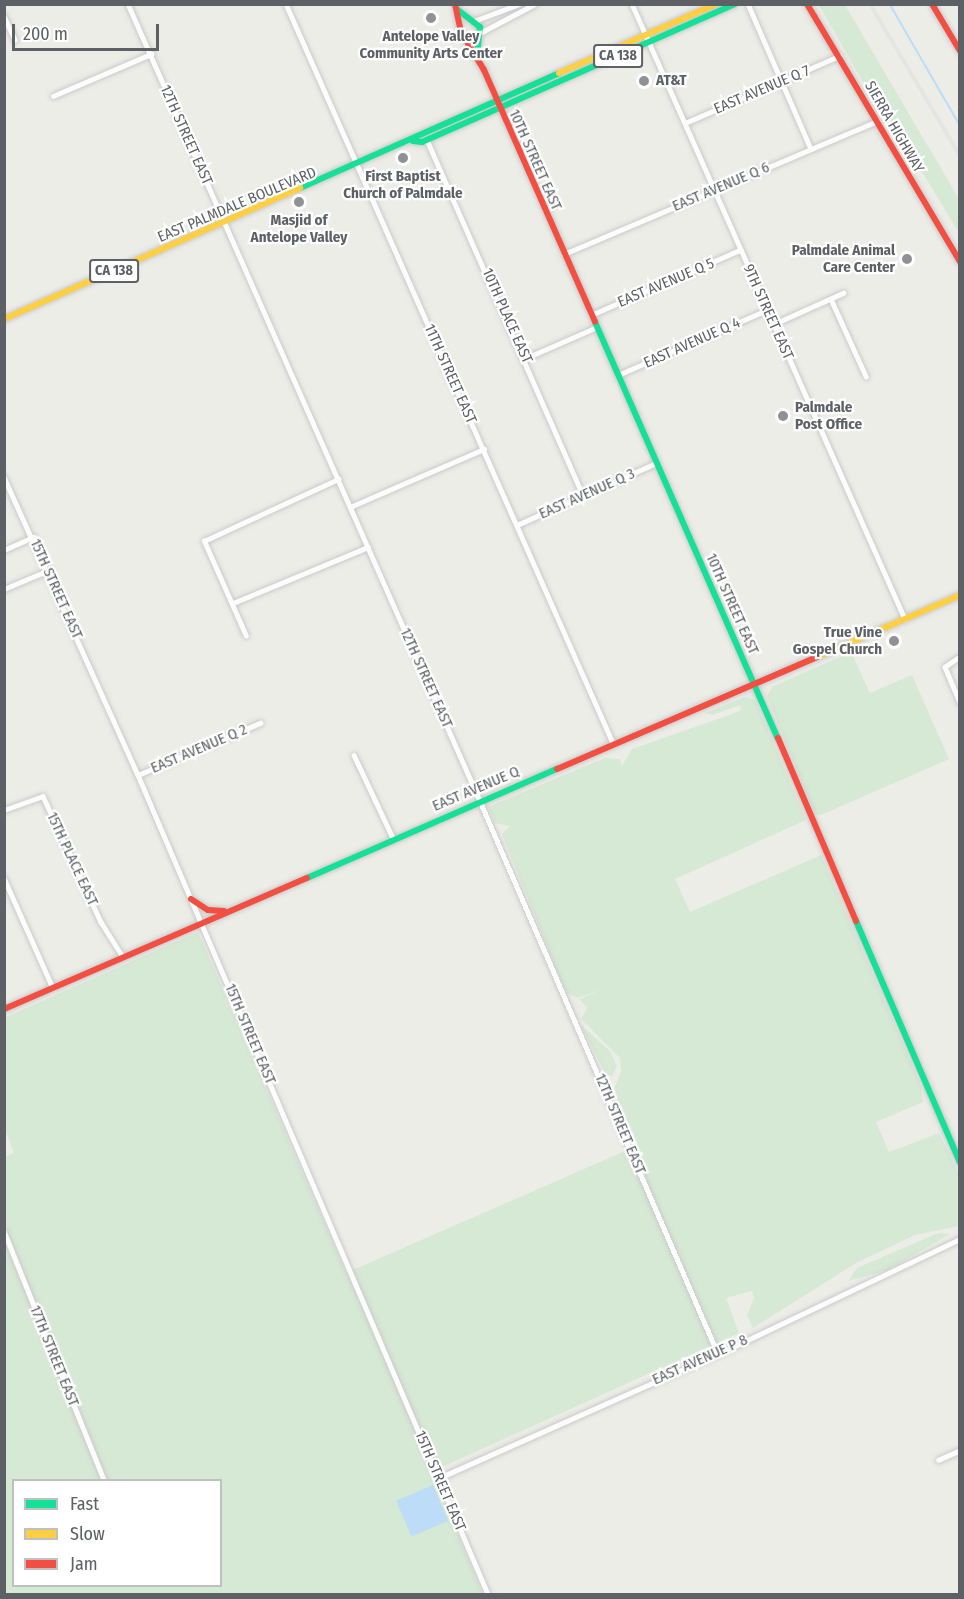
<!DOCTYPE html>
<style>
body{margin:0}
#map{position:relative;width:964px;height:1599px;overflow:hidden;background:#edede8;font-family:"Fira Sans Condensed",sans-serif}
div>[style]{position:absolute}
.green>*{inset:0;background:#d6e9d4}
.water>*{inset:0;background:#bddcf7;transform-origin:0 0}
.stream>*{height:1.5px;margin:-0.75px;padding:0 0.75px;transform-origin:0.75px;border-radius:0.75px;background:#bddcf7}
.roads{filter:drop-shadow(0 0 2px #cacbca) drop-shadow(0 0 2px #cacbca)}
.street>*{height:4.5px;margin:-2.25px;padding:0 2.25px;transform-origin:2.25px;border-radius:2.25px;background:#fcfcfc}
.fast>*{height:6px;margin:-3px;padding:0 3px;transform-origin:3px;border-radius:3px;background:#16e098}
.slow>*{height:6px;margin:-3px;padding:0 3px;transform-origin:3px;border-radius:3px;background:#ffcf43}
.jam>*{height:6px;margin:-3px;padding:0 3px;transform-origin:3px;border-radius:3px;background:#f24e42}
.rail>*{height:4px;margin-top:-2px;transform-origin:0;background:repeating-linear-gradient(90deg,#fff 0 4.5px,#e4e4e3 0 9px);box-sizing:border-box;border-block:2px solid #e4e4e3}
.dots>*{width:16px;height:16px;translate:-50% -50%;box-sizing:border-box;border:3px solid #fff;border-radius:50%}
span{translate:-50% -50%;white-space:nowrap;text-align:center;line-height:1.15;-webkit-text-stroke:4.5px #fff;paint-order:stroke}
.shield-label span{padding:2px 4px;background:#fff;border:2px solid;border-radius:4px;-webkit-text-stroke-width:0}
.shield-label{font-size:14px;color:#5d6166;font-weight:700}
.poi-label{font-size:15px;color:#5d6166;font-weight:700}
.left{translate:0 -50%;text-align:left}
.right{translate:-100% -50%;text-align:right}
.street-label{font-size:15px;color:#5d6166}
.frame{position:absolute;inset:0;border:6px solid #5d6166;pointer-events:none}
.legend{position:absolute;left:12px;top:1479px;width:210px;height:108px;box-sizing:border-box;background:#fff;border:2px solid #bec0c2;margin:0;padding:8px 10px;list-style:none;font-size:18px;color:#5d6166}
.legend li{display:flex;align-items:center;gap:12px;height:30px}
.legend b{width:30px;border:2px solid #bec0c2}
.scale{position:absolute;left:12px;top:24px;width:147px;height:27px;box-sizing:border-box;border:3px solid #5d6166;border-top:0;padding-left:8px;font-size:18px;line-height:21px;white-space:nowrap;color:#5d6166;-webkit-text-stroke:4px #fff;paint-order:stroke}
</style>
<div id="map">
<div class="green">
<div style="clip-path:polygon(819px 5px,845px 5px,959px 199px,959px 233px,887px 114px,879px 110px)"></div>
<div style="clip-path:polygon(851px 652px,870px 693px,912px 675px,949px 759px,821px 815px,815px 814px,767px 696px,772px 687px)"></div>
<div style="clip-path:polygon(evenodd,745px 697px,755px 700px,806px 820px,675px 879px,690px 912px,821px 855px,921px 1086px,923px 1102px,876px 1122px,889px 1152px,939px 1133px,959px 1174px,959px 1226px,915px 1235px,856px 1263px,753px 1328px,747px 1315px,754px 1298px,752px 1291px,726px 1298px,739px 1333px,431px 1472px,483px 1594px,5px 1594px,4px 1157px,14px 1153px,5px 1129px,4px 1018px,198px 932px,346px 1273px,634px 1147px,614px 1089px,621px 1072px,620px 1058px,581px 1019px,587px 1008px,579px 999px,603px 989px,578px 998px,566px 993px,502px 834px,510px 826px,495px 823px,488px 807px,605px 758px,620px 759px,622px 766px,632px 749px,732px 714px,741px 710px,740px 705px,712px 715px,705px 713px,745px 697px,14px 1480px,220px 1480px,220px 1586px,14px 1586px,14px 1480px)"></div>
<div style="clip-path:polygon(581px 1025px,610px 1051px,617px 1066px,612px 1076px,606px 1075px)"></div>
<div style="clip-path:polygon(938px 1233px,950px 1234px,888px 1270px,848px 1281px,857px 1268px)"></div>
</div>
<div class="water">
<div style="left:433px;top:1485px;width:39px;height:40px;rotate:67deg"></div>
</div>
<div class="stream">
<div style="left:890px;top:4px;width:140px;rotate:60deg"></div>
</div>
<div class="roads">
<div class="street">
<div style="left:128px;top:4px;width:871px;rotate:66.17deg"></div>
<div style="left:480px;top:801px;width:602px;rotate:66.71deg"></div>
<div style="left:286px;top:4px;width:808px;rotate:66.13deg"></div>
<div style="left:632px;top:4px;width:673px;rotate:66.06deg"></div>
<div style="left:748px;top:4px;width:158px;rotate:66.5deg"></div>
<div style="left:4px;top:16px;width:26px;rotate:65deg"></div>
<div style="left:474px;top:21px;width:48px;rotate:-20.7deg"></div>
<div style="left:480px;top:33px;width:62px;rotate:-27.8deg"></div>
<div style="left:53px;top:96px;width:107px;rotate:-23.2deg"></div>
<div style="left:685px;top:123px;width:168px;rotate:-23.5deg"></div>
<div style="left:427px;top:140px;width:388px;rotate:66.3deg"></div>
<div style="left:564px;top:254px;width:340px;rotate:-23deg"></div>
<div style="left:831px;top:299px;width:85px;rotate:65.6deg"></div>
<div style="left:591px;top:315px;width:163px;rotate:-23.6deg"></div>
<div style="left:774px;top:324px;width:76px;rotate:-24.2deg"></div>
<div style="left:526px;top:358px;width:77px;rotate:-23.6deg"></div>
<div style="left:618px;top:375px;width:163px;rotate:-23.6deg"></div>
<div style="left:4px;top:477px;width:327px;rotate:65.8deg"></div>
<div style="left:138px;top:775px;width:891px;rotate:66.86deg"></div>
<div style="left:350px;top:507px;width:146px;rotate:-23.4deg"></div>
<div style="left:517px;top:525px;width:152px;rotate:-24deg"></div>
<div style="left:4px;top:550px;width:32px;rotate:-24deg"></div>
<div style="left:4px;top:589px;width:49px;rotate:-22.9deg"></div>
<div style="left:233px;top:603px;width:146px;rotate:-22.5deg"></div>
<div style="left:246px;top:636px;width:104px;rotate:-113.9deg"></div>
<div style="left:204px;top:541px;width:148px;rotate:-24.8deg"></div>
<div style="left:960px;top:657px;width:18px;rotate:146deg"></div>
<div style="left:945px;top:667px;width:39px;rotate:67deg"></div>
<div style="left:354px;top:755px;width:92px;rotate:64.8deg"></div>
<div style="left:138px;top:775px;width:133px;rotate:-23.1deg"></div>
<div style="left:4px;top:810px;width:41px;rotate:-19.7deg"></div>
<div style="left:43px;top:796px;width:139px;rotate:65.3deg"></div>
<div style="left:101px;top:922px;width:41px;rotate:57.8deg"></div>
<div style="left:4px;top:878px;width:120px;rotate:66deg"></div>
<div style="left:4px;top:1231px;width:268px;rotate:68.1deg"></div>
<div style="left:938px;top:1460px;width:24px;rotate:-24deg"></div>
<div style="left:439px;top:1478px;width:305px;rotate:-24deg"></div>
<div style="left:718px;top:1354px;width:268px;rotate:-25.4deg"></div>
</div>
<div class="fast">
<div style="left:458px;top:10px;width:28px;rotate:38deg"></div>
<div style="left:480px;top:27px;width:29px;rotate:96deg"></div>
<div style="left:413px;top:141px;width:9px;rotate:6deg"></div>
<div style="left:422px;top:142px;width:342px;rotate:-23.8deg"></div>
<div style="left:300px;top:188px;width:283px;rotate:-23.9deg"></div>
<div style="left:595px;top:322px;width:454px;rotate:66.3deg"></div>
<div style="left:307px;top:878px;width:273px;rotate:-23.6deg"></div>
<div style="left:856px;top:921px;width:263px;rotate:66.7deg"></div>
</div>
<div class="slow">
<div style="left:559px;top:73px;width:171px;rotate:-23.7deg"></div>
<div style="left:4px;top:319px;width:324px;rotate:-23.9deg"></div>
<div style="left:817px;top:657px;width:156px;rotate:-23.4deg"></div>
</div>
<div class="jam">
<div style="left:455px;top:4px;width:29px;rotate:78deg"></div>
<div style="left:461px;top:32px;width:44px;rotate:58.8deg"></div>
<div style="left:484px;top:70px;width:275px;rotate:66.2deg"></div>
<div style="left:807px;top:4px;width:300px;rotate:59.3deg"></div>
<div style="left:932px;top:4px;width:55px;rotate:59.2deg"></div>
<div style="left:778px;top:738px;width:199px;rotate:66.9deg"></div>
<div style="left:557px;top:769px;width:283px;rotate:-23.3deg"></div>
<div style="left:191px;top:899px;width:20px;rotate:33deg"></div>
<div style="left:208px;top:910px;width:16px;rotate:4deg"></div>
<div style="left:4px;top:1009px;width:330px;rotate:-23.4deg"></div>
</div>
</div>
<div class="rail">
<div style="left:870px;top:4px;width:177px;rotate:59.4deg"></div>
</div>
<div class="dots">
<div style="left:431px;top:18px;background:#8f9294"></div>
<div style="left:644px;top:81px;background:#8f9294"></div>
<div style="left:403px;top:158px;background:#8f9294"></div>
<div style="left:299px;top:202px;background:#8f9294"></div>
<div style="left:907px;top:259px;background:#8f9294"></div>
<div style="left:783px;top:416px;background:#8f9294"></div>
<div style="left:894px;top:641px;background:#8f9294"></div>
</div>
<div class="shield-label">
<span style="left:618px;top:56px">CA 138</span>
<span style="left:114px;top:271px">CA 138</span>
</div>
<div class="poi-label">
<span style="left:431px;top:45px">Antelope Valley<br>Community Arts Center</span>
<span class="left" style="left:656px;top:81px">AT&amp;T</span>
<span style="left:403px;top:185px">First Baptist<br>Church of Palmdale</span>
<span style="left:299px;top:229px">Masjid of<br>Antelope Valley</span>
<span class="right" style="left:895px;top:259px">Palmdale Animal<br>Care Center</span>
<span class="left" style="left:795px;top:416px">Palmdale<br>Post Office</span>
<span class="right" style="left:882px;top:641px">True Vine<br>Gospel Church</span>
</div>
<div class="street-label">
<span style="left:762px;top:90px;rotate:-23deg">EAST AVENUE Q 7</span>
<span style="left:894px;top:127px;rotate:60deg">SIERRA HIGHWAY</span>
<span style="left:186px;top:135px;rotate:66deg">12TH STREET EAST</span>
<span style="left:535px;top:160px;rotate:66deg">10TH STREET EAST</span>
<span style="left:721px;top:187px;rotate:-23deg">EAST AVENUE Q 6</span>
<span style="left:237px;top:205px;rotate:-23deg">EAST PALMDALE BOULEVARD</span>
<span style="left:666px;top:283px;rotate:-23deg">EAST AVENUE Q 5</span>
<span style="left:768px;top:312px;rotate:66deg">9TH STREET EAST</span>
<span style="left:507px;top:316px;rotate:66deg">10TH PLACE EAST</span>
<span style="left:692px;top:343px;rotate:-24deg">EAST AVENUE Q 4</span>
<span style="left:450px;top:374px;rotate:66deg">11TH STREET EAST</span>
<span style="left:587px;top:494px;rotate:-24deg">EAST AVENUE Q 3</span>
<span style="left:56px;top:589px;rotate:66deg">15TH STREET EAST</span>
<span style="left:732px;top:604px;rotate:66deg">10TH STREET EAST</span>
<span style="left:426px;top:678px;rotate:66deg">12TH STREET EAST</span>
<span style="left:199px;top:749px;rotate:-23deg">EAST AVENUE Q 2</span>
<span style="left:476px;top:789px;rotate:-23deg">EAST AVENUE Q</span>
<span style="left:72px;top:859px;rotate:65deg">15TH PLACE EAST</span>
<span style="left:250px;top:1034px;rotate:67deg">15TH STREET EAST</span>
<span style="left:620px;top:1124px;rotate:67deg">12TH STREET EAST</span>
<span style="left:54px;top:1356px;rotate:68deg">17TH STREET EAST</span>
<span style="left:700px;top:1360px;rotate:-24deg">EAST AVENUE P 8</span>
<span style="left:440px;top:1481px;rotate:67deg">15TH STREET EAST</span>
</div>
<div class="frame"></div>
<ul class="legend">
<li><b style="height:8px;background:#16e098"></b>Fast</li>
<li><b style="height:8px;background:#ffcf43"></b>Slow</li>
<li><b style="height:8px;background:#f24e42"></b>Jam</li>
</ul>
<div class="scale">200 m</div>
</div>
